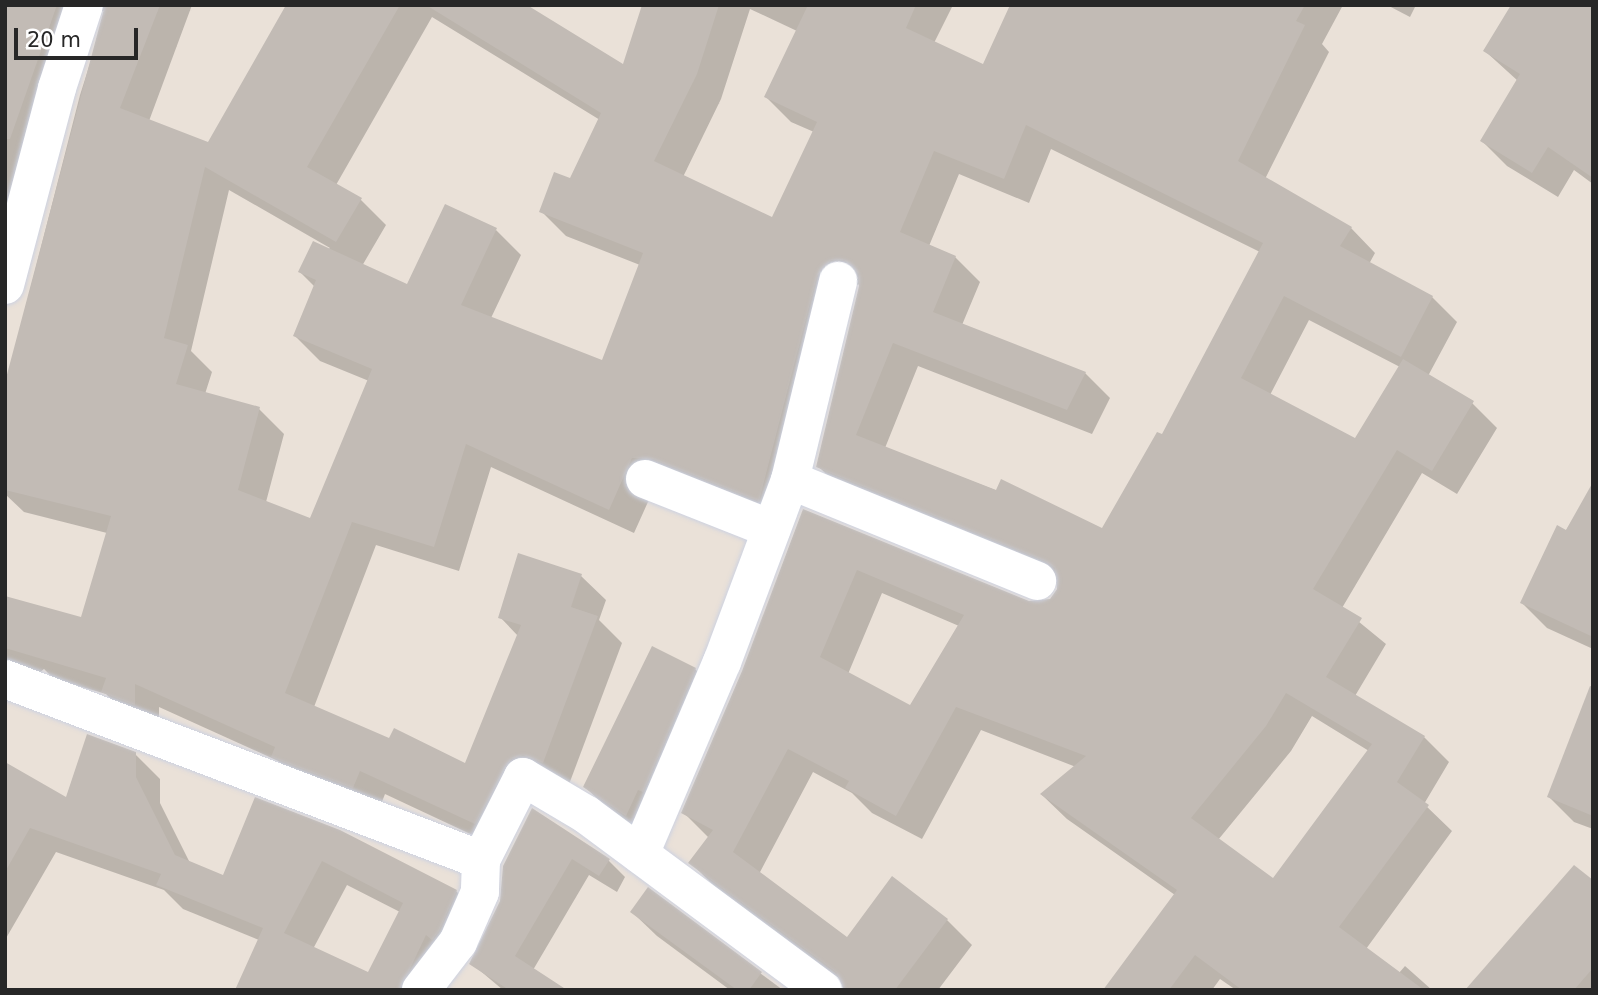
<!DOCTYPE html>
<style>
body{margin:0}
#map{position:relative;width:1598px;height:995px;overflow:hidden;background:#eae1d8;font-family:"DejaVu Sans",sans-serif}
div>[style]{position:absolute}
.shadow>*{inset:0;background:#0003}
.building>*{inset:0;background:#c2bbb5}
.roads{filter:drop-shadow(0 0 2px #cdd2e1) drop-shadow(0 0 2px #cdd2e1)}
.street>*{height:38px;margin:-19px;padding:0 19px;transform-origin:19px;border-radius:19px;background:#fff}
span{translate:-50% -50%;white-space:nowrap;text-align:center;line-height:1.15;-webkit-text-stroke:7px #fff;paint-order:stroke}
.frame{position:absolute;inset:0;border:7px solid #272727;pointer-events:none}
.scale{position:absolute;left:14px;top:28px;width:124px;height:32px;box-sizing:border-box;border:4px solid #272727;border-top:0;padding-left:9px;font-size:21px;line-height:24px;white-space:nowrap;color:#272727;-webkit-text-stroke:5px #fff;paint-order:stroke}
</style>
<div id="map">
<div class="shadow">
<div style="clip-path:polygon(evenodd,5px 5px,192px 5px,149px 121px,209px 144px,288px 5px,531px 5px,529px 9px,624px 67px,644px 5px,953px 5px,934px 43px,983px 66px,1012px 5px,1343px 5px,1322px 44px,1329px 52px,1265px 179px,1351px 228px,1375px 253px,1369px 264px,1432px 297px,1457px 322px,1428px 376px,1472px 403px,1497px 428px,1457px 494px,1422px 473px,1342px 608px,1386px 644px,1355px 696px,1424px 737px,1449px 762px,1424px 804px,1452px 831px,1366px 949px,1399px 973px,1405px 966px,1432px 990px,1236px 990px,1220px 979px,1212px 990px,1105px 990px,1175px 895px,1067px 819px,1042px 795px,1076px 767px,981px 730px,922px 839px,872px 813px,852px 793px,813px 772px,759px 874px,847px 939px,947px 920px,972px 945px,938px 990px,844px 990px,845px 983px,715px 887px,691px 863px,709px 838px,683px 812px,744px 671px,804px 511px,1028px 603px,1051px 600px,1059px 589px,1058px 579px,843px 491px,818px 466px,861px 284px,856px 285px,784px 524px,657px 482px,634px 533px,491px 467px,459px 571px,376px 545px,314px 707px,390px 740px,466px 765px,518px 636px,500px 617px,581px 576px,606px 600px,599px 620px,622px 643px,568px 787px,536px 783px,500px 848px,385px 794px,378px 812px,298px 781px,278px 761px,159px 707px,159px 729px,128px 717px,106px 694px,54px 679px,44px 669px,38px 674px,5px 661px,5px 598px,82px 619px,107px 533px,24px 512px,5px 494px,8px 376px,80px 95px,107px 10px,95px 13px,5px 309px,5px 5px,750px 9px,797px 31px,766px 97px,791px 122px,814px 132px,772px 219px,683px 177px,721px 99px,750px 9px,5px 5px,432px 17px,600px 120px,571px 181px,541px 211px,566px 236px,640px 265px,603px 362px,491px 318px,521px 255px,496px 230px,408px 287px,362px 266px,386px 225px,361px 200px,336px 185px,432px 17px,5px 5px,1051px 149px,1260px 252px,1162px 437px,1103px 531px,885px 448px,918px 366px,1092px 434px,1110px 398px,1085px 373px,962px 325px,980px 282px,955px 257px,929px 246px,959px 174px,1029px 203px,1051px 149px,5px 5px,229px 190px,330px 248px,300px 272px,315px 287px,295px 336px,320px 361px,369px 381px,311px 520px,266px 502px,284px 434px,259px 409px,205px 394px,212px 372px,191px 351px,229px 190px,5px 5px,1309px 320px,1400px 367px,1356px 440px,1270px 395px,1309px 320px,5px 5px,882px 593px,959px 626px,910px 708px,848px 674px,882px 593px,5px 5px,1312px 716px,1369px 751px,1273px 880px,1218px 840px,1291px 751px,1312px 716px)"></div>
<div style="clip-path:polygon(1387px 5px,1416px 5px,1410px 17px)"></div>
<div style="clip-path:polygon(1593px 5px,1593px 184px,1574px 170px,1558px 197px,1507px 166px,1482px 141px,1518px 81px,1485px 51px)"></div>
<div style="clip-path:polygon(1593px 486px,1593px 649px,1547px 628px,1522px 603px)"></div>
<div style="clip-path:polygon(695px 669px,719px 693px,650px 839px,610px 811px,585px 787px)"></div>
<div style="clip-path:polygon(1593px 707px,1593px 829px,1574px 822px,1549px 797px)"></div>
<div style="clip-path:polygon(evenodd,135px 754px,160px 779px,160px 803px,190px 863px,224px 877px,256px 800px,456px 891px,481px 916px,435px 990px,237px 990px,259px 940px,183px 909px,164px 890px,56px 852px,5px 940px,5px 764px,67px 800px,135px 754px,347px 885px,400px 912px,368px 974px,313px 949px,347px 885px)"></div>
<div style="clip-path:polygon(533px 810px,608px 860px,625px 877px,617px 892px,589px 875px,533px 970px,564px 990px,503px 990px,471px 963px,502px 901px)"></div>
<div style="clip-path:polygon(1593px 883px,1593px 990px,1468px 990px)"></div>
<div style="clip-path:polygon(648px 890px,783px 990px,730px 990px,657px 936px,632px 912px)"></div>
</div>
<div class="building">
<div style="clip-path:polygon(5px 5px,57px 5px,10px 139px,5px 139px)"></div>
<div style="clip-path:polygon(evenodd,105px 5px,160px 5px,120px 108px,208px 142px,286px 5px,400px 5px,307px 167px,362px 198px,336px 242px,205px 167px,164px 338px,188px 345px,176px 384px,260px 407px,238px 490px,310px 518px,372px 369px,293px 336px,316px 280px,298px 272px,313px 241px,407px 284px,445px 204px,497px 228px,461px 305px,602px 360px,643px 253px,539px 212px,554px 172px,570px 178px,601px 113px,426px 5px,527px 5px,623px 64px,642px 5px,719px 5px,697px 74px,654px 161px,772px 217px,817px 122px,764px 97px,808px 5px,916px 5px,906px 28px,983px 64px,1010px 5px,1305px 5px,1296px 21px,1305px 25px,1238px 161px,1352px 227px,1340px 246px,1433px 296px,1401px 357px,1284px 296px,1241px 378px,1355px 438px,1403px 359px,1474px 401px,1432px 471px,1397px 450px,1313px 589px,1362px 618px,1326px 677px,1425px 736px,1397px 782px,1429px 805px,1339px 927px,1424px 990px,1242px 990px,1195px 955px,1169px 990px,1103px 990px,1177px 890px,1040px 794px,1086px 756px,956px 707px,896px 816px,845px 788px,849px 781px,788px 749px,733px 852px,847px 937px,892px 876px,948px 919px,895px 990px,844px 990px,836px 972px,688px 863px,713px 830px,681px 813px,742px 671px,803px 509px,1029px 601px,1050px 599px,1057px 589px,1055px 568px,1045px 561px,816px 467px,859px 286px,859px 274px,844px 260px,831px 260px,817px 276px,759px 501px,653px 459px,632px 458px,609px 510px,466px 444px,434px 547px,352px 522px,285px 693px,389px 738px,394px 728px,465px 763px,521px 625px,498px 618px,518px 553px,582px 574px,571px 607px,598px 616px,543px 763px,523px 755px,511px 759px,475px 824px,360px 771px,353px 788px,271px 757px,275px 747px,135px 684px,135px 705px,101px 692px,106px 678px,5px 648px,5px 596px,81px 617px,111px 516px,5px 490px,5px 382px,105px 5px,1026px 125px,1263px 243px,1162px 434px,1157px 432px,1102px 528px,1001px 479px,996px 490px,856px 435px,893px 343px,1067px 410px,1086px 372px,933px 312px,956px 256px,900px 232px,934px 151px,1004px 179px,1026px 125px,105px 5px,857px 570px,964px 615px,910px 705px,820px 657px,857px 570px,105px 5px,1286px 693px,1372px 744px,1273px 878px,1191px 818px,1266px 726px,1286px 693px)"></div>
<div style="clip-path:polygon(1511px 5px,1593px 5px,1593px 178px,1548px 147px,1532px 173px,1480px 141px,1520px 74px,1483px 51px)"></div>
<div style="clip-path:polygon(1593px 482px,1593px 637px,1520px 603px,1557px 525px,1566px 530px)"></div>
<div style="clip-path:polygon(652px 646px,696px 668px,643px 792px,638px 790px,626px 816px,583px 787px)"></div>
<div style="clip-path:polygon(1590px 686px,1593px 687px,1593px 816px,1547px 797px)"></div>
<div style="clip-path:polygon(evenodd,87px 734px,136px 752px,136px 777px,175px 855px,223px 875px,255px 797px,340px 830px,457px 890px,439px 931px,432px 940px,426px 935px,400px 990px,235px 990px,263px 928px,156px 885px,161px 874px,30px 828px,5px 872px,5px 762px,66px 797px,87px 734px,322px 861px,403px 903px,368px 972px,284px 933px,322px 861px)"></div>
<div style="clip-path:polygon(532px 808px,610px 859px,599px 876px,572px 859px,515px 956px,567px 990px,509px 990px,469px 964px,500px 901px,503px 866px)"></div>
<div style="clip-path:polygon(1574px 865px,1593px 880px,1593px 968px,1574px 990px,1465px 990px)"></div>
<div style="clip-path:polygon(648px 887px,762px 972px,749px 990px,737px 990px,630px 912px)"></div>
</div>
<div class="roads">
<div class="street">
<div style="left:5px;top:285px;width:204px;rotate:-75.2deg"></div>
<div style="left:57px;top:88px;width:87px;rotate:-72deg"></div>
<div style="left:645px;top:479px;width:136px;rotate:21.6deg"></div>
<div style="left:790px;top:480px;width:267px;rotate:22.2deg"></div>
<div style="left:5px;top:679px;width:509px;rotate:20.82deg"></div>
<div style="left:481px;top:860px;width:32px;rotate:92deg"></div>
<div style="left:480px;top:892px;width:55px;rotate:113.7deg"></div>
<div style="left:458px;top:942px;width:61px;rotate:127.6deg"></div>
<div style="left:640px;top:854px;width:209px;rotate:-66.9deg"></div>
<div style="left:722px;top:662px;width:194px;rotate:-69.5deg"></div>
<div style="left:790px;top:480px;width:205px;rotate:-76.4deg"></div>
<div style="left:481px;top:860px;width:93px;rotate:-63.2deg"></div>
<div style="left:523px;top:777px;width:74px;rotate:30.7deg"></div>
<div style="left:587px;top:815px;width:294px;rotate:36.6deg"></div>
</div>
</div>
<div class="frame"></div>
<div class="scale">20 m</div>
</div>
